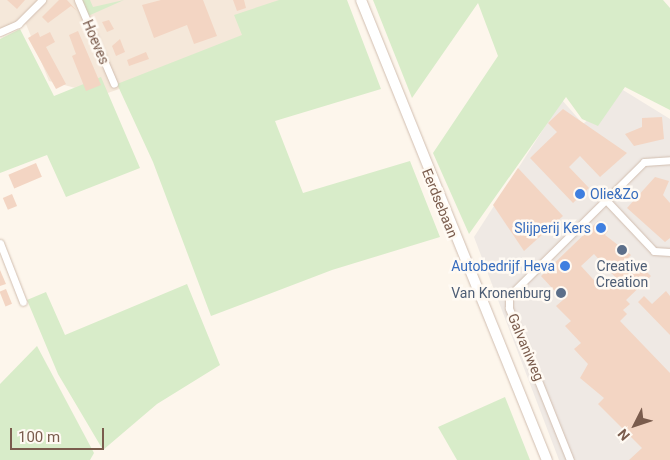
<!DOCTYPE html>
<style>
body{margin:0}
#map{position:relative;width:670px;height:460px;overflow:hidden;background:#fdf6ec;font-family:Roboto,sans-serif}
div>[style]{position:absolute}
.residential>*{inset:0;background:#f5e8da}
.industrial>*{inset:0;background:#efe9e4}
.green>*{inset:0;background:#d8ecc9}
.building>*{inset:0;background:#f3d5c3;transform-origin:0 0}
.roads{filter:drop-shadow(0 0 1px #d1beb0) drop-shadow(0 0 1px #d1beb0)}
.minor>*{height:7px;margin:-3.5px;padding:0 3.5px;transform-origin:3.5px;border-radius:3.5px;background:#fff}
.secondary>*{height:10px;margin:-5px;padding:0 5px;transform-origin:5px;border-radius:5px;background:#fff}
.dots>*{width:14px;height:14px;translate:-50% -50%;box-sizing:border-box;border:2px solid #fffaf3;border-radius:50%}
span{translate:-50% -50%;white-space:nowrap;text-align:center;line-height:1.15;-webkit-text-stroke:5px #fffaf3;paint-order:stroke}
.street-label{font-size:14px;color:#7a5c4d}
.shop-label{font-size:14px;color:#366cbe}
.left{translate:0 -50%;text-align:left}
.right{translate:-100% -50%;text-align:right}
.service-label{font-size:14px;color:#4e5e75}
.north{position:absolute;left:610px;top:400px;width:50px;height:50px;-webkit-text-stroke:4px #fffaf3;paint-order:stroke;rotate:229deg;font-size:14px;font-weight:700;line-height:20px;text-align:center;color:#7a5c4d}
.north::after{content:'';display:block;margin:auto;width:18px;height:22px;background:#7a5c4d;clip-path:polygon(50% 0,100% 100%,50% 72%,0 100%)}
.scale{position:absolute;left:10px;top:428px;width:94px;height:22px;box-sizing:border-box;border:2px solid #7a5c4d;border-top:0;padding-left:6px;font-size:15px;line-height:18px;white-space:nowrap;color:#7a5c4d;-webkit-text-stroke:4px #fffaf3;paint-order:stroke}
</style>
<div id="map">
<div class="residential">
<div style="clip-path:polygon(0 0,295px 0,300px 26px,102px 95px,49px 81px,26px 24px,0 30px)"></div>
</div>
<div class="industrial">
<div style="clip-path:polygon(623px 90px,670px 119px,670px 460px,559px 460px,474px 237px,562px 100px,583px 124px)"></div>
</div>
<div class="green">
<div style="clip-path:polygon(81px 0,90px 0,93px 7px,124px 0,88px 16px)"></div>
<div style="clip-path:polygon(279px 0,347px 0,381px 89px,275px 121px,303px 193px,410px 161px,440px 237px,332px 270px,211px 316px,153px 162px,117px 84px,242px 35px,234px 15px)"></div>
<div style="clip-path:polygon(373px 0,663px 0,670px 8px,670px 110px,625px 87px,598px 126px,582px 119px,566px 97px,469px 234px,433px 153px,498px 56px,478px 3px,412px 98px)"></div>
<div style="clip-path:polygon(20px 29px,54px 96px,101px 77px,140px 168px,66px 197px,47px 155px,0 173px,0 39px)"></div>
<div style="clip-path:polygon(187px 284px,220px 365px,157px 404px,103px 450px,58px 374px,27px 300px,46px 292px,65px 335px)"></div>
<div style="clip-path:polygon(37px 346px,94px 453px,90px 460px,0 460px,0 384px)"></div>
<div style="clip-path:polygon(505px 397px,530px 460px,457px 460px,438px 427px)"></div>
</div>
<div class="building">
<div style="clip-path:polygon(7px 0,25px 0,17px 9px)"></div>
<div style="clip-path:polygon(59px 0,67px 0,77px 11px,71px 6px,48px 23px,42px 17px)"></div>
<div style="clip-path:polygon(161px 0,203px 0,217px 36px,194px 44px,187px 25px,154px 38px,142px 5px)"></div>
<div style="clip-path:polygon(233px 0,244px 0,246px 8px,237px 11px)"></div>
<div style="clip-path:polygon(109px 20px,114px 29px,107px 32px,102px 22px)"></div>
<div style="clip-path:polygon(78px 31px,101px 85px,86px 91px,72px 56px,76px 54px,69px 35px)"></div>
<div style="clip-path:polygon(38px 32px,40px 37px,50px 32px,55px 42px,46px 47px,66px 84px,56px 89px,28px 38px)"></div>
<div style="clip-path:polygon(120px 39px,125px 52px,116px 56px,112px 46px)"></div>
<div style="clip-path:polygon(146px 52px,149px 59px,129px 66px,127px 60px)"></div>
<div style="clip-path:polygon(563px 109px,627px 153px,600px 177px,580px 156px,569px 167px,589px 188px,573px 203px,530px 158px,557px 132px,548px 123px)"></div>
<div style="clip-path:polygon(662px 117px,664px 139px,634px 146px,625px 134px,642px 127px,642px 118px)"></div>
<div style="left:36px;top:163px;width:15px;height:30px;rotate:67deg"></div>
<div style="clip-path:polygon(518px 168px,563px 216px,524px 251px,493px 205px)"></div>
<div style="clip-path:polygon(655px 177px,669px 181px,663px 195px,670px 203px,670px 238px,665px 242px,627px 208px)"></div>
<div style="left:12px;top:194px;width:13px;height:10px;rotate:67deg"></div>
<div style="clip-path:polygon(evenodd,598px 221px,608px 231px,605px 235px,631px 255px,622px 264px,628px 271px,637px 262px,651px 276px,626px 300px,630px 304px,623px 310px,627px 314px,620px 321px,670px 373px,670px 460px,629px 460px,642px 448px,598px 404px,604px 398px,580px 378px,588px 364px,574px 349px,581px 343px,565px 326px,571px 321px,556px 306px,563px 300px,541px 276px,598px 221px,594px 254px,616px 278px,603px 290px,581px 266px,594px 254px)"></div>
<div style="clip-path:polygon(0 270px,6px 284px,0 286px)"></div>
<div style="left:6px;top:289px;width:16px;height:7px;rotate:68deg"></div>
<div style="clip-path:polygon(666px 291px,670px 296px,670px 335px,638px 302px,644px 296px,652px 304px)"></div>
</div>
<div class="roads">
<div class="minor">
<div style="left:78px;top:0;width:91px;rotate:66.8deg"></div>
<div style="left:0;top:32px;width:20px;rotate:-24deg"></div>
<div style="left:18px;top:24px;width:34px;rotate:-45deg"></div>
<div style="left:605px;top:199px;width:71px;rotate:46.7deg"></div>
<div style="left:654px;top:251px;width:16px;rotate:4deg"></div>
<div style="left:0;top:243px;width:63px;rotate:68.7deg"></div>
<div style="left:570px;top:460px;width:164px;rotate:-111.9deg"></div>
<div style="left:509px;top:308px;width:12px;rotate:-90deg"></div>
<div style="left:509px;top:296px;width:190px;rotate:-44.8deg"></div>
<div style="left:644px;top:162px;width:26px;rotate:-4deg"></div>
</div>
<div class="secondary">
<div style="left:361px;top:0;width:496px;rotate:68deg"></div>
</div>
</div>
<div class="dots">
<div style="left:580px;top:194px;background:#3f7fe0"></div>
<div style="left:601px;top:228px;background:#3f7fe0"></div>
<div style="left:622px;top:250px;background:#5c6f8a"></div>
<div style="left:565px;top:266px;background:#3f7fe0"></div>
<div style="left:561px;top:293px;background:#5c6f8a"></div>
</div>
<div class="street-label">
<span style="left:96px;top:42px;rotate:67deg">Hoeves</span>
<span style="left:440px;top:203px;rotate:68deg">Eerdsebaan</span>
<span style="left:526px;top:347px;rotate:67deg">Galvaniweg</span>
</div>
<div class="shop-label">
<span class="left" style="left:590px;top:194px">Olie&amp;Zo</span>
<span class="right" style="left:591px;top:228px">Slijperij Kers</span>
<span class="right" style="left:555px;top:266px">Autobedrijf Heva</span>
</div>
<div class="service-label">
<span style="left:622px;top:274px">Creative<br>Creation</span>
<span class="right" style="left:551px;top:293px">Van Kronenburg</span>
</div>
<div class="north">N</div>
<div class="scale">100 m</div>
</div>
